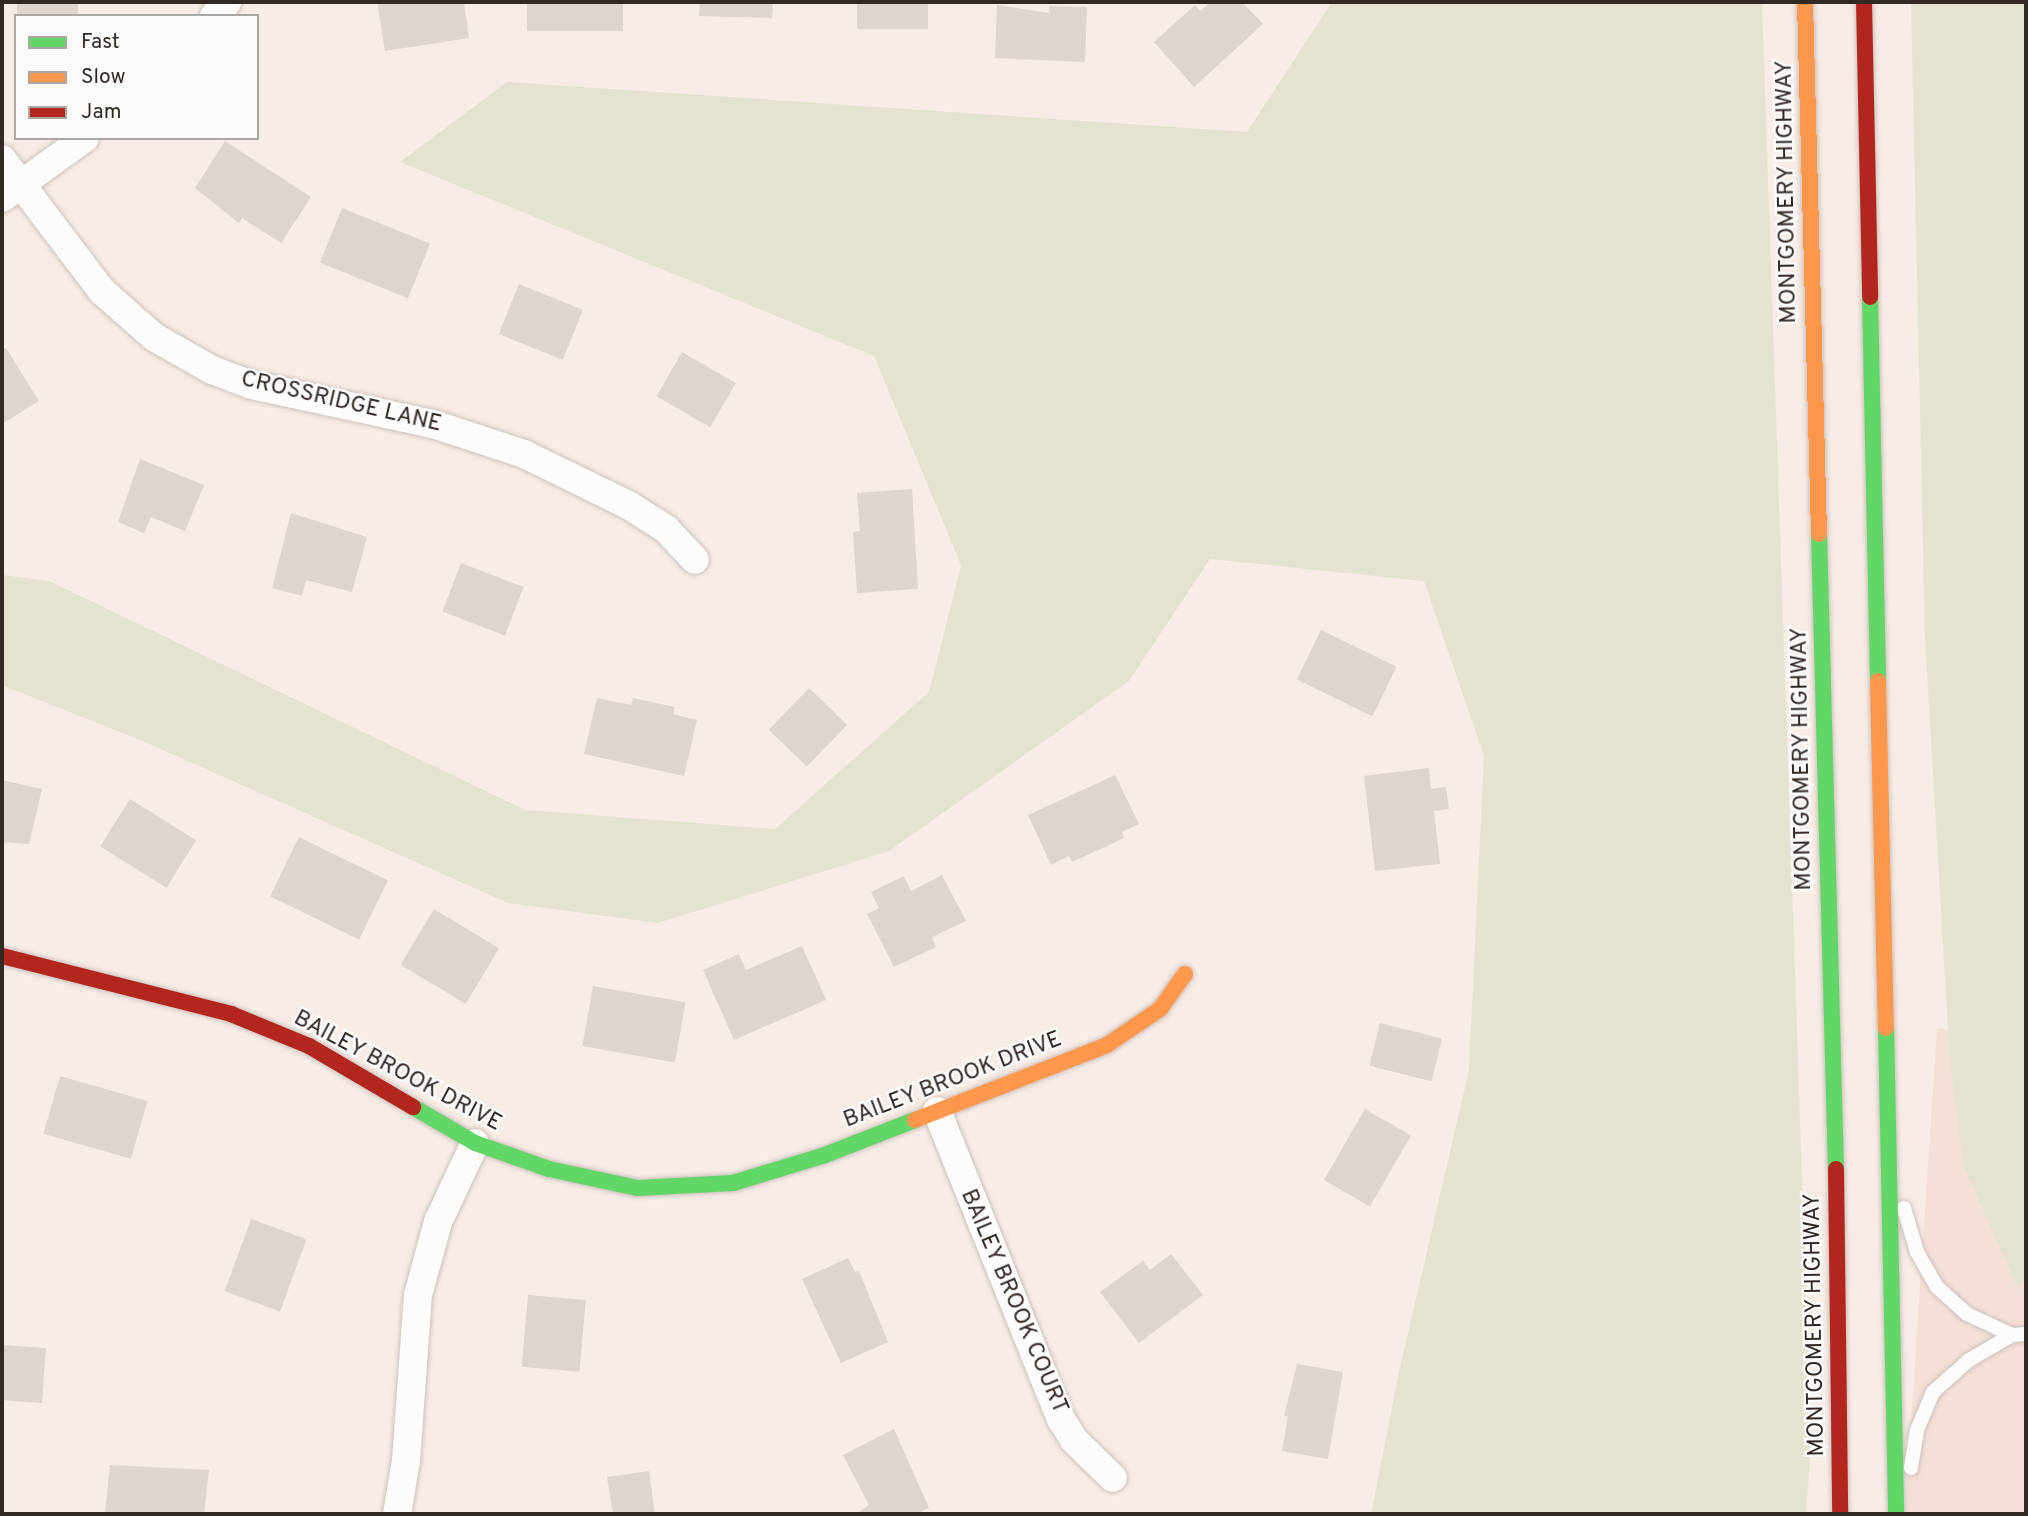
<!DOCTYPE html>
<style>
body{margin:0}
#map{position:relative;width:2028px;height:1516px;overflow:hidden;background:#f8ece6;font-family:Overpass,sans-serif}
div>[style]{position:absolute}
.built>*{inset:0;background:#f5e0d7}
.green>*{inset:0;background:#e4e3d1}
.building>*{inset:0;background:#ded5cf;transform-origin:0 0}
.roads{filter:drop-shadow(0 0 2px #ccc2bd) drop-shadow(0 0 2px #ccc2bd)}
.lane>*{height:14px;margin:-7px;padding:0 7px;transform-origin:7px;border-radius:7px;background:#fefcfb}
.street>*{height:28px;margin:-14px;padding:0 14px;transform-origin:14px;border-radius:14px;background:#fefcfb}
.fast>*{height:16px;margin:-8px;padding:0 8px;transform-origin:8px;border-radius:8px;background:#63d668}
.slow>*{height:16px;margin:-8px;padding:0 8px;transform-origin:8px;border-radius:8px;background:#ff974d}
.jam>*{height:16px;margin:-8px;padding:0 8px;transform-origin:8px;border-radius:8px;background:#b3261e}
span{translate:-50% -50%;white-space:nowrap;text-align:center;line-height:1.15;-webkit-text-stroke:5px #fbfbfb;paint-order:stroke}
.street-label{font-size:23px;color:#322824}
.frame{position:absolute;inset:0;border:4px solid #322824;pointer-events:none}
.legend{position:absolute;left:14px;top:14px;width:245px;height:126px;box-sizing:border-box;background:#fbfbfb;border:2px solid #aba7a5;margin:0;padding:9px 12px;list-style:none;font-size:21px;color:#322824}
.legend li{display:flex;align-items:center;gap:14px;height:35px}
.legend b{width:35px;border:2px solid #aba7a5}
</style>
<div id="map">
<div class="built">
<div style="clip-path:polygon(1937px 1029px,2026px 1030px,2026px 1514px,1905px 1514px)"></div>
</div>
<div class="green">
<div style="clip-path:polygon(1332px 2px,1762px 2px,1811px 1445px,1806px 1514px,1371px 1514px,1399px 1372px,1469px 1070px,1484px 756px,1424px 581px,1210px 559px,1129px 681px,889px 851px,658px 923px,508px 903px,145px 742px,2px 685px,2px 575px,49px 581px,525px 810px,775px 829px,929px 692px,961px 565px,874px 356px,400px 162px,507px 82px,1247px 132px)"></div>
<div style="clip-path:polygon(1911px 2px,2026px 2px,2026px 1271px,2019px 1291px,1964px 1167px,1950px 1064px,1925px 637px)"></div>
</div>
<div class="building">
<div style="left:17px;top:2px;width:61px;height:14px"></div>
<div style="clip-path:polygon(377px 2px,464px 2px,469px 38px,385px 51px)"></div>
<div style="left:527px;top:2px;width:96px;height:29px"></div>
<div style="clip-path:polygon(700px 2px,773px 2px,772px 18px,699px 16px)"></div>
<div style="left:857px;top:2px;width:71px;height:27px"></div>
<div style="clip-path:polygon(1211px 2px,1242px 2px,1263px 24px,1194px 87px,1154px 42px,1195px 5px,1200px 11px)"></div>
<div style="clip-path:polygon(997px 5px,1049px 13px,1049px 6px,1087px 7px,1085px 62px,995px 58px)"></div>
<div style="clip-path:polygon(225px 141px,311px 197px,281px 243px,242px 218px,239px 223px,195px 188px)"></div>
<div style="left:342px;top:208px;width:95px;height:59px;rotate:22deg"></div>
<div style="left:519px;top:284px;width:69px;height:54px;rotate:22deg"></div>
<div style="clip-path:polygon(6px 348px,39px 401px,2px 424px,2px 350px)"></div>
<div style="left:682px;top:352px;width:62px;height:51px;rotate:30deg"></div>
<div style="clip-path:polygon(140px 459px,204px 485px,185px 531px,151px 517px,144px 533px,118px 522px)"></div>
<div style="clip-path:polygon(912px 489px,918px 589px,857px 593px,853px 532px,860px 531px,857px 493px)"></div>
<div style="clip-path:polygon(291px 513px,367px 537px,352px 592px,306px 580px,302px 596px,272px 588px)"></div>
<div style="left:461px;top:563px;width:67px;height:52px;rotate:21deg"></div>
<div style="left:1321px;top:630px;width:84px;height:55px;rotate:26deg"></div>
<div style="left:809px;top:688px;width:53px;height:58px;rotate:44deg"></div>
<div style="clip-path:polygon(597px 698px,631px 705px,633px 698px,675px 707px,673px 714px,697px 720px,684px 776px,584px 754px)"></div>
<div style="clip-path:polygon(1429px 768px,1431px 789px,1446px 787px,1449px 809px,1434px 811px,1440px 864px,1375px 871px,1364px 776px)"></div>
<div style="clip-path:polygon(1115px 775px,1139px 824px,1122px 832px,1124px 838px,1072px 862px,1069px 856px,1051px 865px,1028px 815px)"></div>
<div style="clip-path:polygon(2px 780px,42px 789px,29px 844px,2px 842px)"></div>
<div style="left:130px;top:799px;width:78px;height:56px;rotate:32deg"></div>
<div style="left:299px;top:837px;width:99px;height:66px;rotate:26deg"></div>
<div style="clip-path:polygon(942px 875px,966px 921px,932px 937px,936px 947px,894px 967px,867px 914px,879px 908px,871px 892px,904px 876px,911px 891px)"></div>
<div style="left:434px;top:909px;width:76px;height:65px;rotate:31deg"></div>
<div style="clip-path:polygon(802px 946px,826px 1000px,734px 1040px,703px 970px,739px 954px,746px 970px)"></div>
<div style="left:593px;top:986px;width:94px;height:61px;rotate:10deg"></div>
<div style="left:1380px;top:1023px;width:64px;height:44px;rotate:14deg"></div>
<div style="left:60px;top:1076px;width:91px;height:60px;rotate:16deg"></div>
<div style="left:1365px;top:1109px;width:53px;height:82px;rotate:30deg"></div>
<div style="left:251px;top:1219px;width:59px;height:77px;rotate:20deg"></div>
<div style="clip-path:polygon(1171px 1254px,1203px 1295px,1139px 1343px,1100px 1292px,1143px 1261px,1150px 1270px)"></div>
<div style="clip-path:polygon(848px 1258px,855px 1272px,859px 1271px,888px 1342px,841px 1363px,802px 1279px)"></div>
<div style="left:528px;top:1295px;width:58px;height:72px;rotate:5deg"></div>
<div style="left:2px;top:1345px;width:44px;height:55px;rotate:4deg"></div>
<div style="clip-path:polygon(1297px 1364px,1343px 1372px,1328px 1459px,1282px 1451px,1288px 1416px,1284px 1416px)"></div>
<div style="clip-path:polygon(894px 1429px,929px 1508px,916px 1514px,856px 1514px,869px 1505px,843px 1455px)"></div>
<div style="clip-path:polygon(110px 1465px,209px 1470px,204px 1514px,105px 1514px)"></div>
<div style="clip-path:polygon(649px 1471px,655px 1514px,613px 1514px,607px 1477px)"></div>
</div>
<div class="roads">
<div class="lane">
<div style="left:1904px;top:1208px;width:46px;rotate:73.5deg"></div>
<div style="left:1917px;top:1252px;width:40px;rotate:60.3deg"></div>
<div style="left:1937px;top:1287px;width:40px;rotate:42deg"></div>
<div style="left:1967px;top:1314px;width:50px;rotate:25deg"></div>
<div style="left:1911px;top:1468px;width:38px;rotate:-81deg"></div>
<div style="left:1917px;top:1430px;width:41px;rotate:-67.2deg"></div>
<div style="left:1933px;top:1392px;width:48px;rotate:-41.6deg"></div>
<div style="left:1969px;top:1360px;width:50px;rotate:-30.2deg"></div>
<div style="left:2012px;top:1335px;width:14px;rotate:-4deg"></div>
</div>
<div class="street">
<div style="left:214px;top:16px;width:19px;rotate:-47deg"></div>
<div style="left:2px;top:159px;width:166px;rotate:52.9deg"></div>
<div style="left:102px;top:291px;width:69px;rotate:41.5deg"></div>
<div style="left:154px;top:337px;width:67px;rotate:29.6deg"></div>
<div style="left:212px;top:370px;width:43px;rotate:20.6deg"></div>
<div style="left:252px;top:385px;width:185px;rotate:12.2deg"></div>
<div style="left:433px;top:424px;width:96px;rotate:18.2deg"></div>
<div style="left:524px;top:454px;width:118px;rotate:26.1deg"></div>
<div style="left:630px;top:506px;width:43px;rotate:32.6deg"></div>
<div style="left:666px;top:529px;width:42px;rotate:46.9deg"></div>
<div style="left:2px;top:198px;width:102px;rotate:-35.9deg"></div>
<div style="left:937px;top:1111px;width:332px;rotate:68.1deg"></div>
<div style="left:1061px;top:1419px;width:25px;rotate:58deg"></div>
<div style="left:1074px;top:1440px;width:54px;rotate:44.3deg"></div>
<div style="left:397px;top:1514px;width:54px;rotate:-80.4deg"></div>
<div style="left:406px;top:1461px;width:166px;rotate:-85.9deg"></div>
<div style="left:418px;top:1295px;width:76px;rotate:-74.7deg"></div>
<div style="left:438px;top:1222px;width:87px;rotate:-64.9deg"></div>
</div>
<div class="fast">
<div style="left:1870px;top:297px;width:384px;rotate:88.8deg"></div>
<div style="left:1819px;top:534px;width:635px;rotate:88.47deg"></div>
<div style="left:1886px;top:1028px;width:486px;rotate:88.8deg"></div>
<div style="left:413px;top:1107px;width:72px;rotate:30.1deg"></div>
<div style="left:475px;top:1143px;width:78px;rotate:19.4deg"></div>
<div style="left:549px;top:1169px;width:91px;rotate:12.1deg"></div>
<div style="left:638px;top:1188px;width:95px;rotate:-3deg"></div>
<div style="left:733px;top:1183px;width:96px;rotate:-16.9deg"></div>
<div style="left:825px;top:1155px;width:97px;rotate:-21.3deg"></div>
</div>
<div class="slow">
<div style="left:1805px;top:2px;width:532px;rotate:88.49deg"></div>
<div style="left:1878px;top:681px;width:347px;rotate:88.7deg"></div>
<div style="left:915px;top:1120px;width:206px;rotate:-21.3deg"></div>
<div style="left:1107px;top:1045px;width:64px;rotate:-34.2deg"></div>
<div style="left:1160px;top:1009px;width:43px;rotate:-54.5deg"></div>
</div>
<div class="jam">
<div style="left:1864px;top:2px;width:295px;rotate:88.8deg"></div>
<div style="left:2px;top:956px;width:236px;rotate:14.2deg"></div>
<div style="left:231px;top:1014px;width:84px;rotate:22.3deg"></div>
<div style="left:309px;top:1046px;width:121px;rotate:30.4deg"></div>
<div style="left:1836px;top:1169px;width:345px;rotate:89.3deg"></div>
</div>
</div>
<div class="street-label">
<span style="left:1788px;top:192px;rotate:-91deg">MONTGOMERY HIGHWAY</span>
<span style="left:341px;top:403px;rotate:13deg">CROSSRIDGE LANE</span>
<span style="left:1803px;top:759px;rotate:-91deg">MONTGOMERY HIGHWAY</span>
<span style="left:397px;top:1072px;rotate:28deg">BAILEY BROOK DRIVE</span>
<span style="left:953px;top:1081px;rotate:-21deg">BAILEY BROOK DRIVE</span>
<span style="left:1013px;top:1302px;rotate:67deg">BAILEY BROOK COURT</span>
<span style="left:1816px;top:1325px;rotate:-91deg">MONTGOMERY HIGHWAY</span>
</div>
<div class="frame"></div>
<ul class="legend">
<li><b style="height:9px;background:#63d668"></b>Fast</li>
<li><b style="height:9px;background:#ff974d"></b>Slow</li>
<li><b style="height:9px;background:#b3261e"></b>Jam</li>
</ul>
</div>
